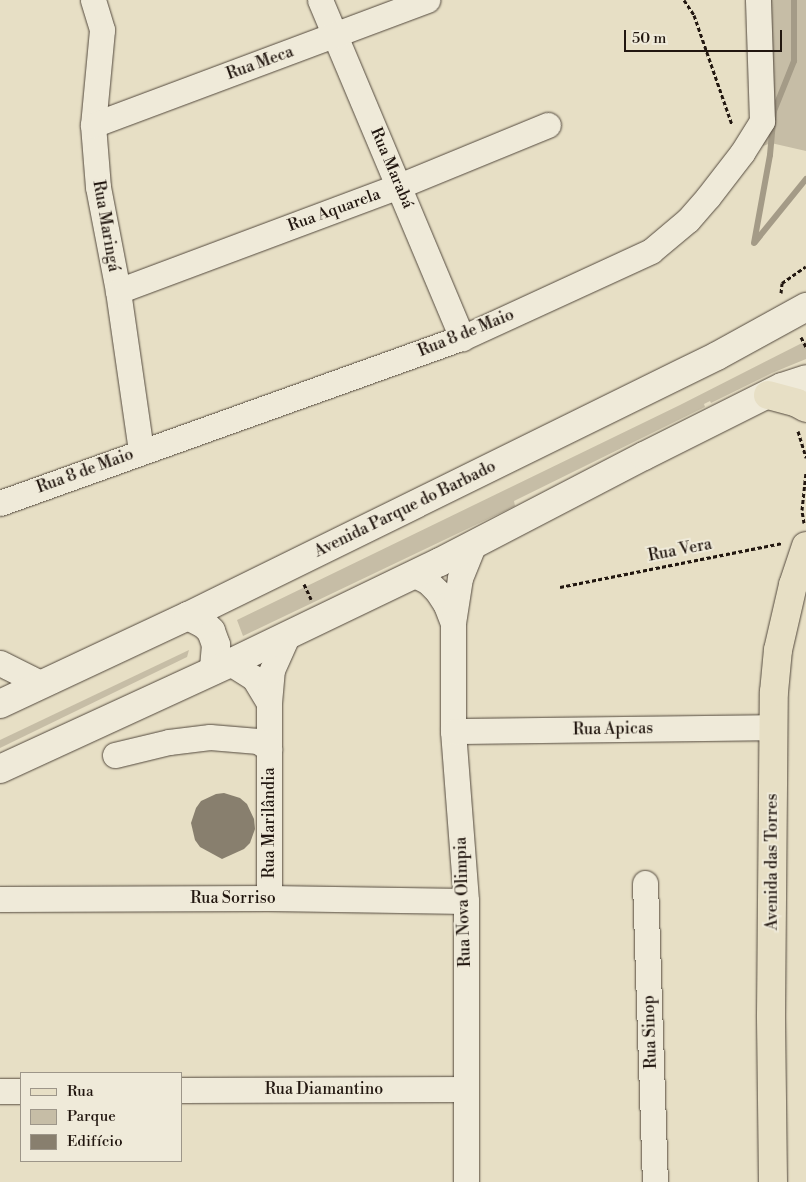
<!DOCTYPE html>
<meta charset="utf-8">
<style>
body{margin:0}
#map{position:relative;width:806px;height:1182px;overflow:hidden;background:#e7dfc5;font-family:"Libre Bodoni",serif}
div>[style]{position:absolute}
.green>*{inset:0;background:#c6bda6}
.stream>*{height:6px;margin:-3px;padding:0 3px;transform-origin:3px;border-radius:3px;background:#a49b87}
.building>*{inset:0;background:#887f6e}
.path>*{height:3px;margin-top:-1.5px;transform-origin:0;background:repeating-linear-gradient(90deg,#221710 0 4px,transparent 0 6.5px)}
.roads{filter:drop-shadow(0 0 1px #53493d) drop-shadow(0 0 1px #53493d)}
.minor>*{height:25px;margin:-12.5px;padding:0 12.5px;transform-origin:12.5px;border-radius:12.5px;background:#efead9}
.secondary>*{height:28px;margin:-14px;padding:0 14px;transform-origin:14px;border-radius:14px;background:#efead9}
.primary>*{height:28px;margin:-14px;padding:0 14px;transform-origin:14px;border-radius:14px;background:#e7dfc5}
span{translate:-50% -50%;white-space:nowrap;text-align:center;line-height:1.15;-webkit-text-stroke:4px #efead9;paint-order:stroke}
.street-label{font-size:16px;color:#221710}
.legend{position:absolute;left:20px;top:1072px;width:162px;height:90px;box-sizing:border-box;background:#efead9;border:1px solid #9d9689;margin:0;padding:6px 9px;list-style:none;font-size:15px;color:#221710}
.legend li{display:flex;align-items:center;gap:10px;height:25px}
.legend b{width:25px;border:1px solid #9d9689}
.scale{position:absolute;left:624px;top:30px;width:158px;height:22px;box-sizing:border-box;border:2px solid #221710;border-top:0;padding-left:6px;font-size:15px;line-height:18px;white-space:nowrap;color:#221710;-webkit-text-stroke:4px #efead9;paint-order:stroke}
</style>
<div id="map">
<div class="green">
<div style="clip-path:polygon(767px 0,806px 0,806px 151px,771px 143px,763px 146px,766px 100px)"></div>
<div style="clip-path:polygon(806px 341px,806px 359px,772px 373px,711px 403px,710px 401px,704px 404px,705px 407px,514px 501px,515px 506px,243px 636px,237px 620px,680px 405px)"></div>
<div style="clip-path:polygon(189px 650px,187px 657px,0 748px,0 740px)"></div>
</div>
<div class="stream">
<div style="left:755px;top:242px;width:81px;rotate:-51deg"></div>
<div style="left:754px;top:243px;width:89px;rotate:-79.7deg"></div>
<div style="left:770px;top:155px;width:44px;rotate:-84.8deg"></div>
<div style="left:774px;top:111px;width:54px;rotate:-68.2deg"></div>
<div style="left:794px;top:61px;width:61px;rotate:-90deg"></div>
</div>
<div class="building">
<div style="clip-path:polygon(224px 793px,240px 798px,247px 804px,254px 819px,255px 829px,250px 843px,244px 849px,222px 859px,200px 847px,195px 840px,191px 823px,196px 808px,201px 801px,216px 794px)"></div>
</div>
<div class="path">
<div style="left:684px;top:0;width:18px;rotate:56deg"></div>
<div style="left:694px;top:15px;width:116px;rotate:70.9deg"></div>
<div style="left:781px;top:293px;width:10px;rotate:-84deg"></div>
<div style="left:782px;top:283px;width:29px;rotate:-35deg"></div>
<div style="left:801px;top:337px;width:11px;rotate:63deg"></div>
<div style="left:798px;top:431px;width:28px;rotate:73deg"></div>
<div style="left:804px;top:523px;width:13px;rotate:-99deg"></div>
<div style="left:802px;top:510px;width:38px;rotate:-84deg"></div>
<div style="left:304px;top:584px;width:17px;rotate:65deg"></div>
<div style="left:560px;top:587px;width:227px;rotate:-11.2deg"></div>
</div>
<div class="roads">
<div class="minor">
<div style="left:93px;top:0;width:31px;rotate:73deg"></div>
<div style="left:102px;top:30px;width:95px;rotate:95.4deg"></div>
<div style="left:93px;top:125px;width:62px;rotate:85.4deg"></div>
<div style="left:98px;top:187px;width:106px;rotate:79.1deg"></div>
<div style="left:118px;top:291px;width:162px;rotate:81.8deg"></div>
<div style="left:320px;top:0;width:367px;rotate:67.2deg"></div>
<div style="left:93px;top:125px;width:357px;rotate:-20.5deg"></div>
<div style="left:118px;top:291px;width:300px;rotate:-20.5deg"></div>
<div style="left:399px;top:186px;width:161px;rotate:-22.3deg"></div>
<div style="left:0;top:503px;width:491px;rotate:-19.7deg"></div>
<div style="left:462px;top:338px;width:208px;rotate:-24.7deg"></div>
<div style="left:651px;top:251px;width:48px;rotate:-40deg"></div>
<div style="left:688px;top:220px;width:30px;rotate:-49deg"></div>
<div style="left:708px;top:197px;width:56px;rotate:-52.3deg"></div>
<div style="left:742px;top:153px;width:38px;rotate:-58deg"></div>
<div style="left:762px;top:121px;width:121px;rotate:-91.9deg"></div>
<div style="left:413px;top:574px;width:16px;rotate:27deg"></div>
<div style="left:427px;top:581px;width:14px;rotate:45deg"></div>
<div style="left:437px;top:591px;width:17px;rotate:57deg"></div>
<div style="left:446px;top:605px;width:19px;rotate:69deg"></div>
<div style="left:453px;top:623px;width:46px;rotate:-81.2deg"></div>
<div style="left:460px;top:578px;width:37px;rotate:-68deg"></div>
<div style="left:453px;top:623px;width:108px;rotate:90deg"></div>
<div style="left:453px;top:731px;width:170px;rotate:85.6deg"></div>
<div style="left:466px;top:901px;width:281px;rotate:90deg"></div>
<div style="left:0;top:663px;width:47px;rotate:26.6deg"></div>
<div style="left:230px;top:663px;width:28px;rotate:32deg"></div>
<div style="left:254px;top:678px;width:29px;rotate:59deg"></div>
<div style="left:453px;top:731px;width:320px;rotate:-0.7deg"></div>
<div style="left:269px;top:749px;width:46px;rotate:-90deg"></div>
<div style="left:269px;top:703px;width:33px;rotate:-85deg"></div>
<div style="left:272px;top:670px;width:39px;rotate:-66deg"></div>
<div style="left:115px;top:755px;width:56px;rotate:-13.5deg"></div>
<div style="left:169px;top:742px;width:41px;rotate:-7deg"></div>
<div style="left:210px;top:737px;width:48px;rotate:4.8deg"></div>
<div style="left:258px;top:741px;width:14px;rotate:36deg"></div>
<div style="left:269px;top:749px;width:149px;rotate:90deg"></div>
<div style="left:645px;top:883px;width:299px;rotate:88.1deg"></div>
<div style="left:0;top:899px;width:269px;rotate:-0.2deg"></div>
<div style="left:269px;top:898px;width:197px;rotate:0.9deg"></div>
<div style="left:181px;top:1090px;width:285px;rotate:-0.2deg"></div>
<div style="left:0;top:1091px;width:21px"></div>
</div>
<div class="secondary">
<div style="left:188px;top:616px;width:18px;rotate:27deg"></div>
<div style="left:204px;top:624px;width:10px;rotate:45deg"></div>
<div style="left:211px;top:631px;width:15px;rotate:70deg"></div>
<div style="left:216px;top:645px;width:25px;rotate:95deg"></div>
<div style="left:0;top:704px;width:208px;rotate:-25.1deg"></div>
<div style="left:188px;top:616px;width:589px;rotate:-26.17deg"></div>
<div style="left:717px;top:356px;width:102px;rotate:-28.8deg"></div>
<div style="left:0;top:769px;width:253px;rotate:-24.7deg"></div>
<div style="left:230px;top:663px;width:233px;rotate:-25.7deg"></div>
<div style="left:440px;top:562px;width:230px;rotate:-27.5deg"></div>
<div style="left:644px;top:456px;width:154px;rotate:-26.6deg"></div>
<div style="left:782px;top:387px;width:25px;rotate:-18deg"></div>
</div>
<div class="primary">
<div style="left:768px;top:395px;width:30px;rotate:15deg"></div>
<div style="left:797px;top:403px;width:10px;rotate:29deg"></div>
<div style="left:773px;top:1182px;width:167px;rotate:-90.7deg"></div>
<div style="left:771px;top:1015px;width:323px;rotate:-89.5deg"></div>
<div style="left:774px;top:692px;width:42px;rotate:-84.6deg"></div>
<div style="left:778px;top:650px;width:67px;rotate:-77deg"></div>
<div style="left:793px;top:585px;width:41px;rotate:-71.6deg"></div>
</div>
</div>
<div class="street-label">
<span style="left:260px;top:63px;rotate:-20deg">Rua Meca</span>
<span style="left:392px;top:168px;rotate:67deg">Rua Marabá</span>
<span style="left:334px;top:210px;rotate:-20deg">Rua Aquarela</span>
<span style="left:106px;top:226px;rotate:80deg">Rua Maringá</span>
<span style="left:466px;top:333px;rotate:-22deg">Rua 8 de Maio</span>
<span style="left:85px;top:471px;rotate:-20deg">Rua 8 de Maio</span>
<span style="left:405px;top:509px;rotate:-26deg">Avenida Parque do Barbado</span>
<span style="left:680px;top:550px;rotate:-11deg">Rua Vera</span>
<span style="left:613px;top:729px;rotate:-1deg">Rua Apicas</span>
<span style="left:269px;top:823px;rotate:-90deg">Rua Marilândia</span>
<span style="left:772px;top:862px;rotate:-90deg">Avenida das Torres</span>
<span style="left:233px;top:898px">Rua Sorriso</span>
<span style="left:463px;top:902px;rotate:-92deg">Rua Nova Olimpia</span>
<span style="left:650px;top:1032px;rotate:-92deg">Rua Sinop</span>
<span style="left:324px;top:1089px">Rua Diamantino</span>
</div>
<ul class="legend">
<li><b style="height:6px;background:#e7dfc5"></b>Rua</li>
<li><b style="height:14px;background:#c6bda6"></b>Parque</li>
<li><b style="height:14px;background:#887f6e"></b>Edifício</li>
</ul>
<div class="scale">50 m</div>
</div>
